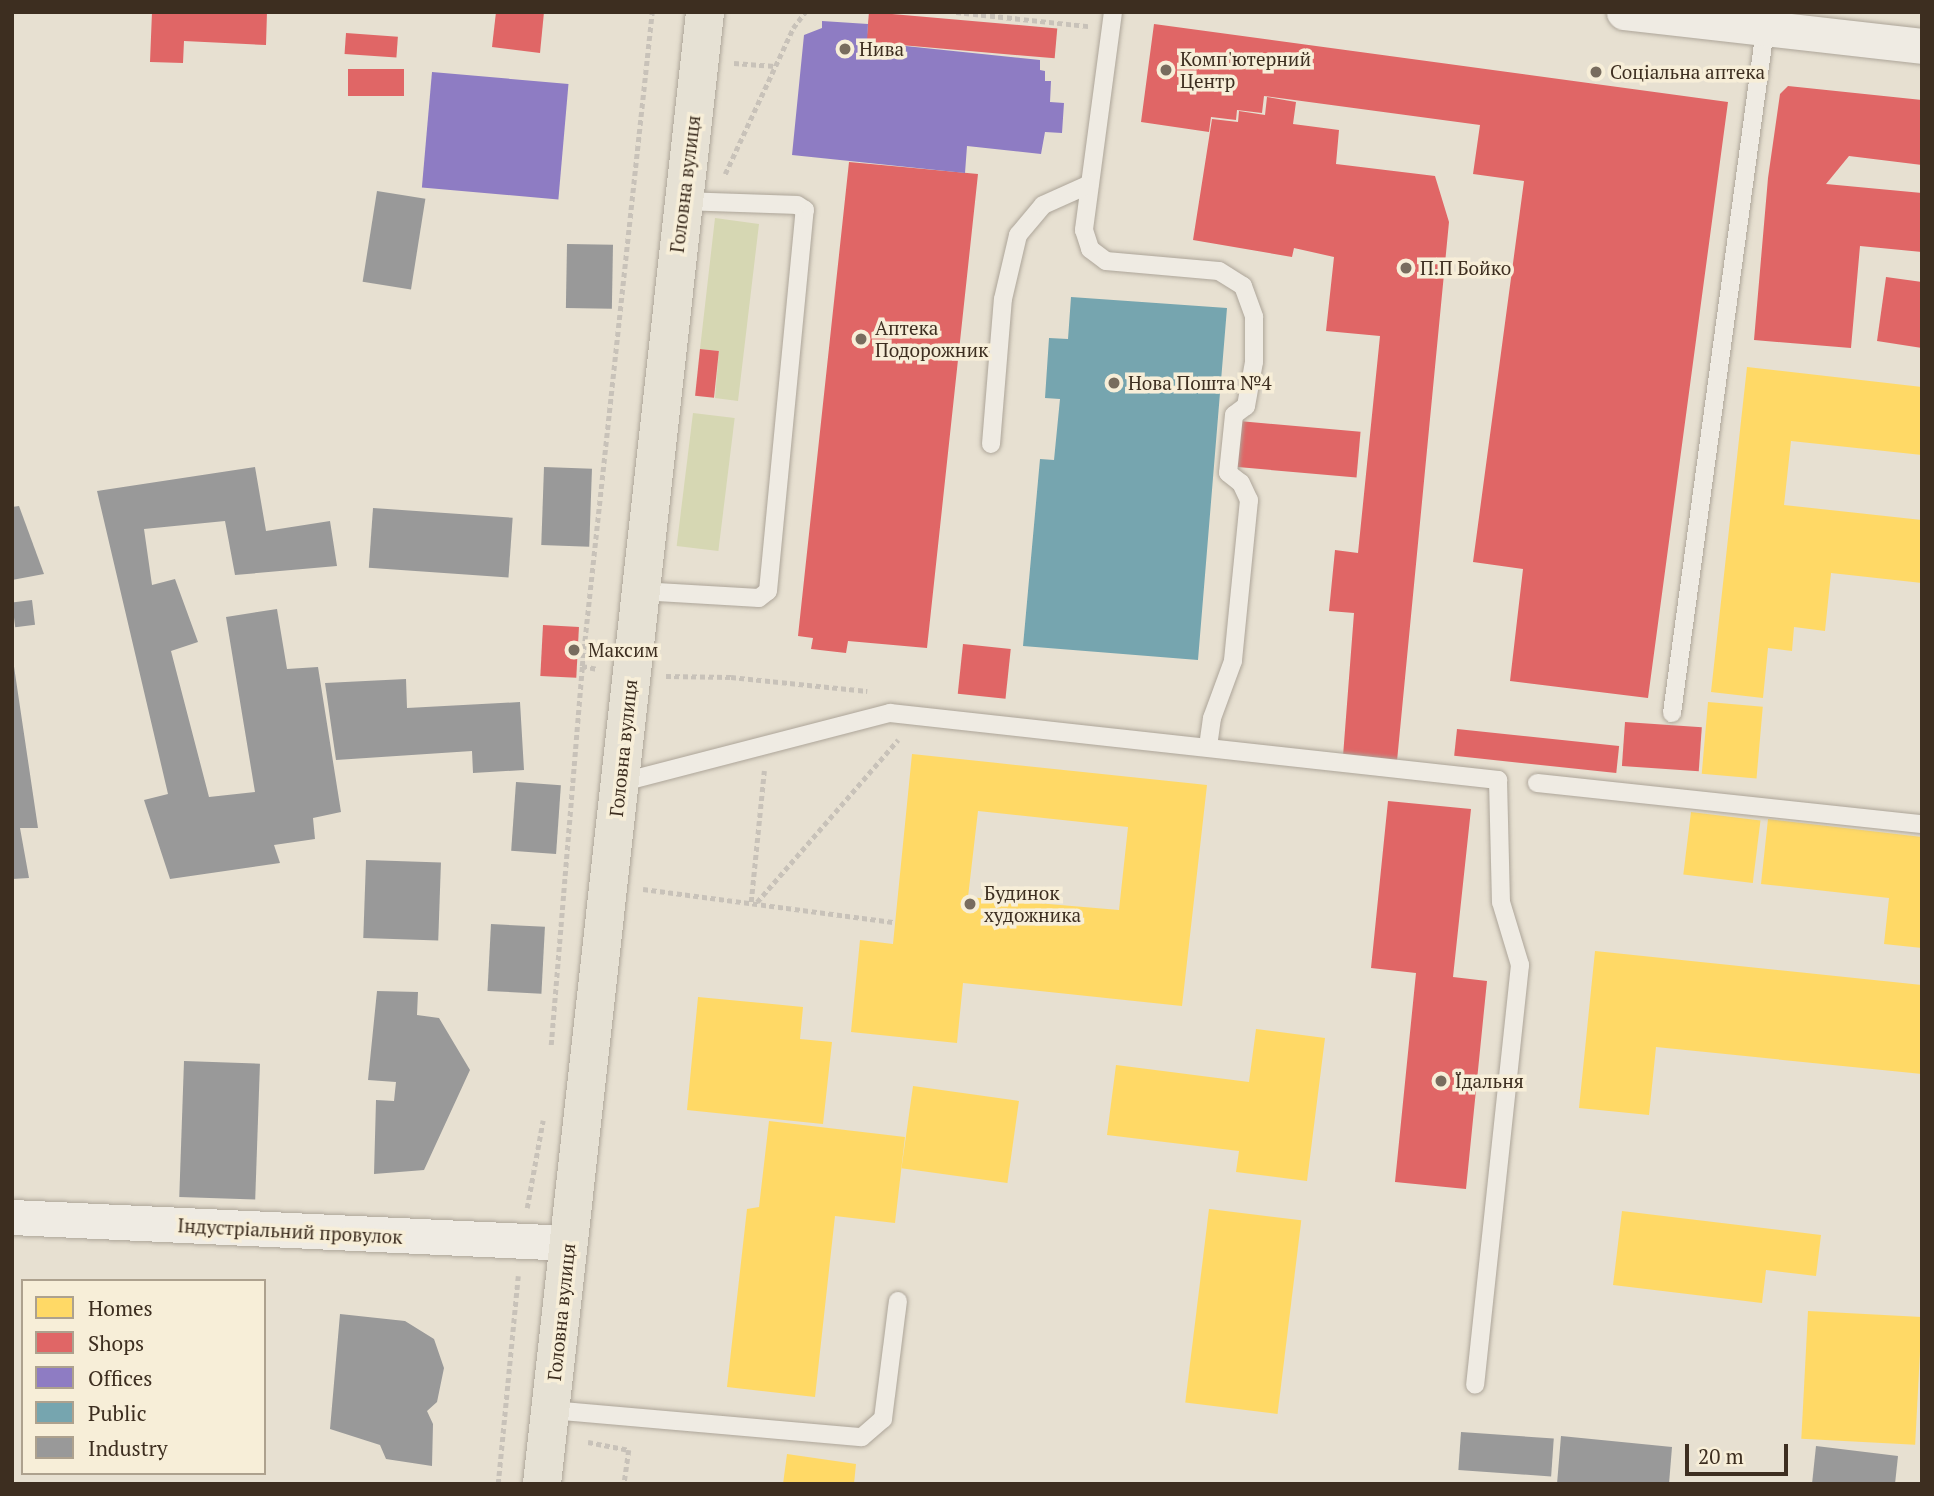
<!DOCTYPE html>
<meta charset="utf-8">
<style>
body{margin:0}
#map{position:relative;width:1934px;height:1496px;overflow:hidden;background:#e7e0d1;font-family:"PT Serif",serif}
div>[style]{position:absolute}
.green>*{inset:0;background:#d6d7b3;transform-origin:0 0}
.homes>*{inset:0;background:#ffd966;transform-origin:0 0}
.shops>*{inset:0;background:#e06666;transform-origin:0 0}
.offices>*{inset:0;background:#8e7cc3;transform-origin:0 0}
.public>*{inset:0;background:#76a5af}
.industry>*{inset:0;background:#999;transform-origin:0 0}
.path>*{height:4.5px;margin-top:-2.25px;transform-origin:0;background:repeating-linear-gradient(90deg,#c8c2b9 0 5px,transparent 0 8.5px)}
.roads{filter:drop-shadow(0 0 2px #ada599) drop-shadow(0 0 2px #ada599)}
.lane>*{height:18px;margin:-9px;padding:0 9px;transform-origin:9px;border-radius:9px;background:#efebe3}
.street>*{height:35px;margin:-17.5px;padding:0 17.5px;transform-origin:17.5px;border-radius:17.5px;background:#efebe3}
.primary>*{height:38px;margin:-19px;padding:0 19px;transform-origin:19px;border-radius:19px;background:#e6e1d4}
.dots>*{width:19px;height:19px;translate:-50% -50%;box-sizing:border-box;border:4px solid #f7eed8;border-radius:50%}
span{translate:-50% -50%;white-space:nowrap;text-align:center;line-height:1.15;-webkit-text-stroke:7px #f7eed8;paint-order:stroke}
.poi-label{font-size:19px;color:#3d2e20}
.left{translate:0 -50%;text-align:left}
.street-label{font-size:19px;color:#3d2e20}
.frame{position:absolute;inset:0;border:14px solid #3d2e20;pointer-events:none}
.legend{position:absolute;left:21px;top:1279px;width:245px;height:196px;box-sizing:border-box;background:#f7eed8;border:2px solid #ada18e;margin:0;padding:9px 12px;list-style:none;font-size:21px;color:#3d2e20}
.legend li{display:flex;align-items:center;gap:14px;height:35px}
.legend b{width:35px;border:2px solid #ada18e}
.scale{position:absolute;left:1685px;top:1444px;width:103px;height:32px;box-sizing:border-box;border:4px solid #3d2e20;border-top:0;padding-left:9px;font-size:21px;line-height:24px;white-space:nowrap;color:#3d2e20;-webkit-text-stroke:5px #f7eed8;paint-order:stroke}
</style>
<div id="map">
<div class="green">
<div style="clip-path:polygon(715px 218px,759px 224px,738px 401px,715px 398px,719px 351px,700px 349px)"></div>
<div style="left:693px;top:413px;width:42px;height:134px;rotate:7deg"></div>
</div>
<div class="homes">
<div style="clip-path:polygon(1747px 367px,1922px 387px,1922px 455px,1791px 441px,1784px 505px,1922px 520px,1922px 583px,1831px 573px,1825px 631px,1794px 627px,1792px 651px,1768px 648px,1763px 698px,1711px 692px)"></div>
<div style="left:1708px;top:702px;width:55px;height:72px;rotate:5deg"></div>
<div style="clip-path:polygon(evenodd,912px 754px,1207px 785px,1182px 1006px,963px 983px,957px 1043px,851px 1032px,860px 940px,893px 944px,912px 754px,978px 811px,1128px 827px,1119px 910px,968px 897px,978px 811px)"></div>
<div style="left:1691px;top:812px;width:70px;height:63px;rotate:7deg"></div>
<div style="clip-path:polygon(1768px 819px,1922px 837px,1922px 948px,1884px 944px,1889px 898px,1761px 884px)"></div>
<div style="clip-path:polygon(1595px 951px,1922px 985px,1922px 1074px,1656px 1047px,1649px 1115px,1579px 1108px)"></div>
<div style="clip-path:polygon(698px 997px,803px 1007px,800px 1039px,832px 1042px,823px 1124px,687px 1110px)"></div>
<div style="clip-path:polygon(1256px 1029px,1325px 1038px,1307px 1181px,1236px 1172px,1239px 1151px,1107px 1135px,1116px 1065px,1249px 1082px)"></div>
<div style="left:913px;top:1086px;width:107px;height:83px;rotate:8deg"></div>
<div style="clip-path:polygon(769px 1121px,905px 1137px,895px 1223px,835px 1216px,815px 1397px,727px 1387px,747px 1209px,759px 1207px)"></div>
<div style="left:1209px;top:1209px;width:93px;height:195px;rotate:7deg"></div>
<div style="clip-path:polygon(1622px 1211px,1821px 1235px,1816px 1276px,1766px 1270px,1762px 1303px,1613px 1285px)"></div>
<div style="left:1808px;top:1311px;width:114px;height:128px;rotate:3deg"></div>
<div style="clip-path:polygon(787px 1454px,856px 1464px,854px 1484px,783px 1484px)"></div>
</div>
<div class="shops">
<div style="clip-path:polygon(152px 12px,267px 12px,266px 45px,184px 41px,183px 63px,150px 62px)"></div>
<div style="clip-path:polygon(496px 12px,544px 12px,540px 53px,492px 47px)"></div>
<div style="left:869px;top:12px;width:189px;height:30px;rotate:5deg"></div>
<div style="clip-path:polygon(1154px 24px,1728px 102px,1648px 698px,1510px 681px,1523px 569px,1473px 562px,1524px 181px,1473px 174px,1480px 125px,1264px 96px,1262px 113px,1237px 110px,1236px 120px,1211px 117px,1209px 132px,1141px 122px)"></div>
<div style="left:346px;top:33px;width:52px;height:21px;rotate:4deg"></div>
<div style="left:348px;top:69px;width:56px;height:27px"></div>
<div style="clip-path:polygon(1788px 86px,1922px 100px,1922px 165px,1849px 156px,1826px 184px,1922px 193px,1922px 252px,1860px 246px,1851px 348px,1754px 340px,1768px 178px,1780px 94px)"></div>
<div style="clip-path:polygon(1267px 97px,1296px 102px,1293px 124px,1339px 130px,1336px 164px,1435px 176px,1449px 222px,1397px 761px,1343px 756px,1354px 613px,1329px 611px,1335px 550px,1358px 553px,1380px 336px,1326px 331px,1334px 257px,1294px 248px,1292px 257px,1193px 240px,1212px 119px,1238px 122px,1239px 111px,1265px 115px)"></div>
<div style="clip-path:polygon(849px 162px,978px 174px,927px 648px,848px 641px,846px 653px,811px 649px,813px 638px,798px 636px)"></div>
<div style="clip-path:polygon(1886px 277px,1922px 282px,1922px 348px,1877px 341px)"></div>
<div style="left:700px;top:349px;width:19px;height:47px;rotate:6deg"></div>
<div style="left:1239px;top:421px;width:122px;height:46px;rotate:5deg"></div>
<div style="left:543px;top:625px;width:36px;height:51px;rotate:3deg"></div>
<div style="left:963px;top:644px;width:48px;height:50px;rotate:6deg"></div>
<div style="left:1625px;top:722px;width:77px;height:44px;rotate:4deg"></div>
<div style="left:1457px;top:729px;width:163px;height:27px;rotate:6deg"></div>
<div style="clip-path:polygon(1388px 801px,1471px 809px,1453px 977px,1487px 981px,1466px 1189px,1395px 1182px,1416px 973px,1371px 968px)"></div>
</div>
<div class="offices">
<div style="clip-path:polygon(822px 21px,868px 24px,867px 42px,1040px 60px,1040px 70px,1045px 71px,1045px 81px,1051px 81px,1050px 102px,1064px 103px,1062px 133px,1045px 132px,1041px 154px,967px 146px,965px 173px,792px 155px,804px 35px,822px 28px)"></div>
<div style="left:432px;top:72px;width:137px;height:116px;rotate:5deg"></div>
</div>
<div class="public">
<div style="clip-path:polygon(1071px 297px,1227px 308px,1198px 660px,1023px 646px,1040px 459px,1054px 460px,1060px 399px,1045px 398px,1049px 338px,1068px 339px)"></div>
</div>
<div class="industry">
<div style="left:377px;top:191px;width:49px;height:92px;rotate:9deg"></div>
<div style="left:567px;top:244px;width:46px;height:64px;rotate:1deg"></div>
<div style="clip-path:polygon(255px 467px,266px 531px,330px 521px,337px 566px,235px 575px,225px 521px,144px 529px,152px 585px,175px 579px,198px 642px,171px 651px,209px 797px,255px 792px,226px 617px,277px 609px,287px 669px,318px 667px,341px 812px,313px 818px,315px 839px,274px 845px,280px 863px,170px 879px,144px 800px,168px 794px,97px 491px)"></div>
<div style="left:544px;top:467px;width:48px;height:78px;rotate:2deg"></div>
<div style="clip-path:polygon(19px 506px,44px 574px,12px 580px,12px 507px)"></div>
<div style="left:373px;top:508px;width:140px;height:60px;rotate:4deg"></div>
<div style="left:32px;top:600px;width:25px;height:20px;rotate:83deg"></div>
<div style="clip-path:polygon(12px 653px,38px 828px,20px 828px,29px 878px,12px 879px)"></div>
<div style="clip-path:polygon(406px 679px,407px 708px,520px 702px,524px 770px,473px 773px,472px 751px,336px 760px,325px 683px)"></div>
<div style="left:516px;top:782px;width:45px;height:69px;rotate:4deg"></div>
<div style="left:366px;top:860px;width:75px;height:78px;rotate:2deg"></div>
<div style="left:491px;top:924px;width:54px;height:67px;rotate:3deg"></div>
<div style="clip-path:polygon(377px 991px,418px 992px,417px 1015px,439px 1018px,470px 1070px,424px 1170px,374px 1174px,376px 1100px,394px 1101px,396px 1082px,368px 1080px)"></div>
<div style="left:184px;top:1061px;width:76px;height:136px;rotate:2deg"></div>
<div style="clip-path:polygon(340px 1314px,405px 1321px,434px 1339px,444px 1368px,437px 1402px,427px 1411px,433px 1424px,432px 1466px,386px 1459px,380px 1445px,330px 1429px)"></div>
<div style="left:1461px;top:1432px;width:93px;height:38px;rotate:4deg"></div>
<div style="clip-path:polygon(1561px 1436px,1672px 1447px,1669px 1484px,1557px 1484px)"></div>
<div style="clip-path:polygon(1816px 1446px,1898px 1456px,1895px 1484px,1812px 1484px)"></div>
</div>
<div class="path">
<div style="left:956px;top:12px;width:133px;rotate:6.1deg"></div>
<div style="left:734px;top:63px;width:41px;rotate:4.2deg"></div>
<div style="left:725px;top:174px;width:161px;rotate:-65deg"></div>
<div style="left:793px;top:28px;width:20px;rotate:-53deg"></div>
<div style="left:582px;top:666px;width:16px;rotate:11deg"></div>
<div style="left:666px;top:676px;width:65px;rotate:0.9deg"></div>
<div style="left:731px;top:677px;width:137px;rotate:5.9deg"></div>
<div style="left:643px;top:889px;width:254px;rotate:7.5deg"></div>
<div style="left:751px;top:902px;width:132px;rotate:-84.3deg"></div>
<div style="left:757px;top:902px;width:215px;rotate:-49deg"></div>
<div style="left:551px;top:1045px;width:380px;rotate:-85.3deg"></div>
<div style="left:582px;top:666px;width:658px;rotate:-83.89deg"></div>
<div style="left:527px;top:1208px;width:89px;rotate:-79.7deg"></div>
<div style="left:588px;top:1442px;width:42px;rotate:11deg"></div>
<div style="left:629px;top:1450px;width:34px;rotate:98deg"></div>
<div style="left:498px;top:1484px;width:209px;rotate:-84.5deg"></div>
</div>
<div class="roads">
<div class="lane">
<div style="left:1113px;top:12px;width:220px;rotate:97.6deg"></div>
<div style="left:1084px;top:230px;width:20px;rotate:72deg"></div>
<div style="left:1090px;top:249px;width:20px;rotate:37deg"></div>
<div style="left:1106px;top:261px;width:113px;rotate:5.1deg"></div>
<div style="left:1219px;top:271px;width:28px;rotate:32deg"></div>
<div style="left:1243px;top:286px;width:33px;rotate:70deg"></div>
<div style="left:1254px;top:317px;width:45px;rotate:90deg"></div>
<div style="left:1254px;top:362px;width:45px;rotate:100.3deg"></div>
<div style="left:1246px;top:406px;width:15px;rotate:143deg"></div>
<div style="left:1234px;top:415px;width:58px;rotate:95.9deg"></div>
<div style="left:1228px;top:473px;width:16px;rotate:38deg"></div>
<div style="left:1241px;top:483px;width:19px;rotate:65deg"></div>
<div style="left:1249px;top:500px;width:162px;rotate:95.7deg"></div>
<div style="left:1233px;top:661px;width:61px;rotate:110.2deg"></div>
<div style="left:1212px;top:718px;width:29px;rotate:98deg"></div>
<div style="left:991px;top:444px;width:145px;rotate:-85.3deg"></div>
<div style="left:1003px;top:299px;width:66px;rotate:-76.8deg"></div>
<div style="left:1018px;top:235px;width:39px;rotate:-50deg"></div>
<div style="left:1043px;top:205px;width:51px;rotate:-24.1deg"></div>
<div style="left:640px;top:591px;width:119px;rotate:3.4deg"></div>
<div style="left:759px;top:598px;width:11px;rotate:-38deg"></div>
<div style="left:768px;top:591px;width:383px;rotate:-84.5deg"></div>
<div style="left:805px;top:210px;width:9px;rotate:-148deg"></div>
<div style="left:797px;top:205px;width:114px;rotate:-178deg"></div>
<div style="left:1672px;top:713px;width:689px;rotate:-82.25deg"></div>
<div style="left:619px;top:783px;width:280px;rotate:-14.5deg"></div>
<div style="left:890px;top:713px;width:612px;rotate:6.29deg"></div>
<div style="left:1498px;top:780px;width:122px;rotate:88.6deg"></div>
<div style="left:1501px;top:902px;width:66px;rotate:73.2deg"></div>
<div style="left:1520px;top:965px;width:422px;rotate:96.1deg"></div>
<div style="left:1537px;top:783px;width:387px;rotate:6.1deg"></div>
<div style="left:551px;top:1410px;width:312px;rotate:5deg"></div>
<div style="left:862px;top:1437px;width:28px;rotate:-41deg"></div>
<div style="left:883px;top:1419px;width:119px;rotate:-82.8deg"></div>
</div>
<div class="street">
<div style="left:1624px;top:12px;width:300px;rotate:6.5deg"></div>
<div style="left:12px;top:1217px;width:558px;rotate:2.67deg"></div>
</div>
<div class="primary">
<div style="left:542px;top:1484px;width:1481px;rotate:-83.68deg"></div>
</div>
</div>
<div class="dots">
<div style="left:845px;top:49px;background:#786c5e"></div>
<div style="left:1166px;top:70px;background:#786c5e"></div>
<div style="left:1596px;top:72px;background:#786c5e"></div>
<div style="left:1406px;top:268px;background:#786c5e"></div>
<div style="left:861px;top:339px;background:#786c5e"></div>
<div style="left:1114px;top:383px;background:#786c5e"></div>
<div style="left:574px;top:650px;background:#786c5e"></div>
<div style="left:970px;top:904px;background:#786c5e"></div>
<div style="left:1441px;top:1081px;background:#786c5e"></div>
</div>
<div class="poi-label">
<span class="left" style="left:859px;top:49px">Нива</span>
<span class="left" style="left:1180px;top:70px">Комп'ютерний<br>Центр</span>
<span class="left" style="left:1610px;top:72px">Соціальна аптека</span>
<span class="left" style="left:1420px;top:268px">П.П Бойко</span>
<span class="left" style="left:875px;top:339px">Аптека<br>Подорожник</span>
<span class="left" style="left:1128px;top:383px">Нова Пошта №4</span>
<span class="left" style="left:588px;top:650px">Максим</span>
<span class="left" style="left:984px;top:904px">Будинок<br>художника</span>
<span class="left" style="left:1455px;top:1081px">Їдальня</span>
</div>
<div class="street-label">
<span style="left:685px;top:184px;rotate:-83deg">Головна вулиця</span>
<span style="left:623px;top:748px;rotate:-84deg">Головна вулиця</span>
<span style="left:290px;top:1231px;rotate:3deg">Індустріальний провулок</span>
<span style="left:561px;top:1312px;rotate:-84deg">Головна вулиця</span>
</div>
<div class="frame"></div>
<ul class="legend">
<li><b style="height:19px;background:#ffd966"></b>Homes</li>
<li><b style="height:19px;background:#e06666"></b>Shops</li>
<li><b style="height:19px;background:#8e7cc3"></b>Offices</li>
<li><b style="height:19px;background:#76a5af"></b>Public</li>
<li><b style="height:19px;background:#999"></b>Industry</li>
</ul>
<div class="scale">20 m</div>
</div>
